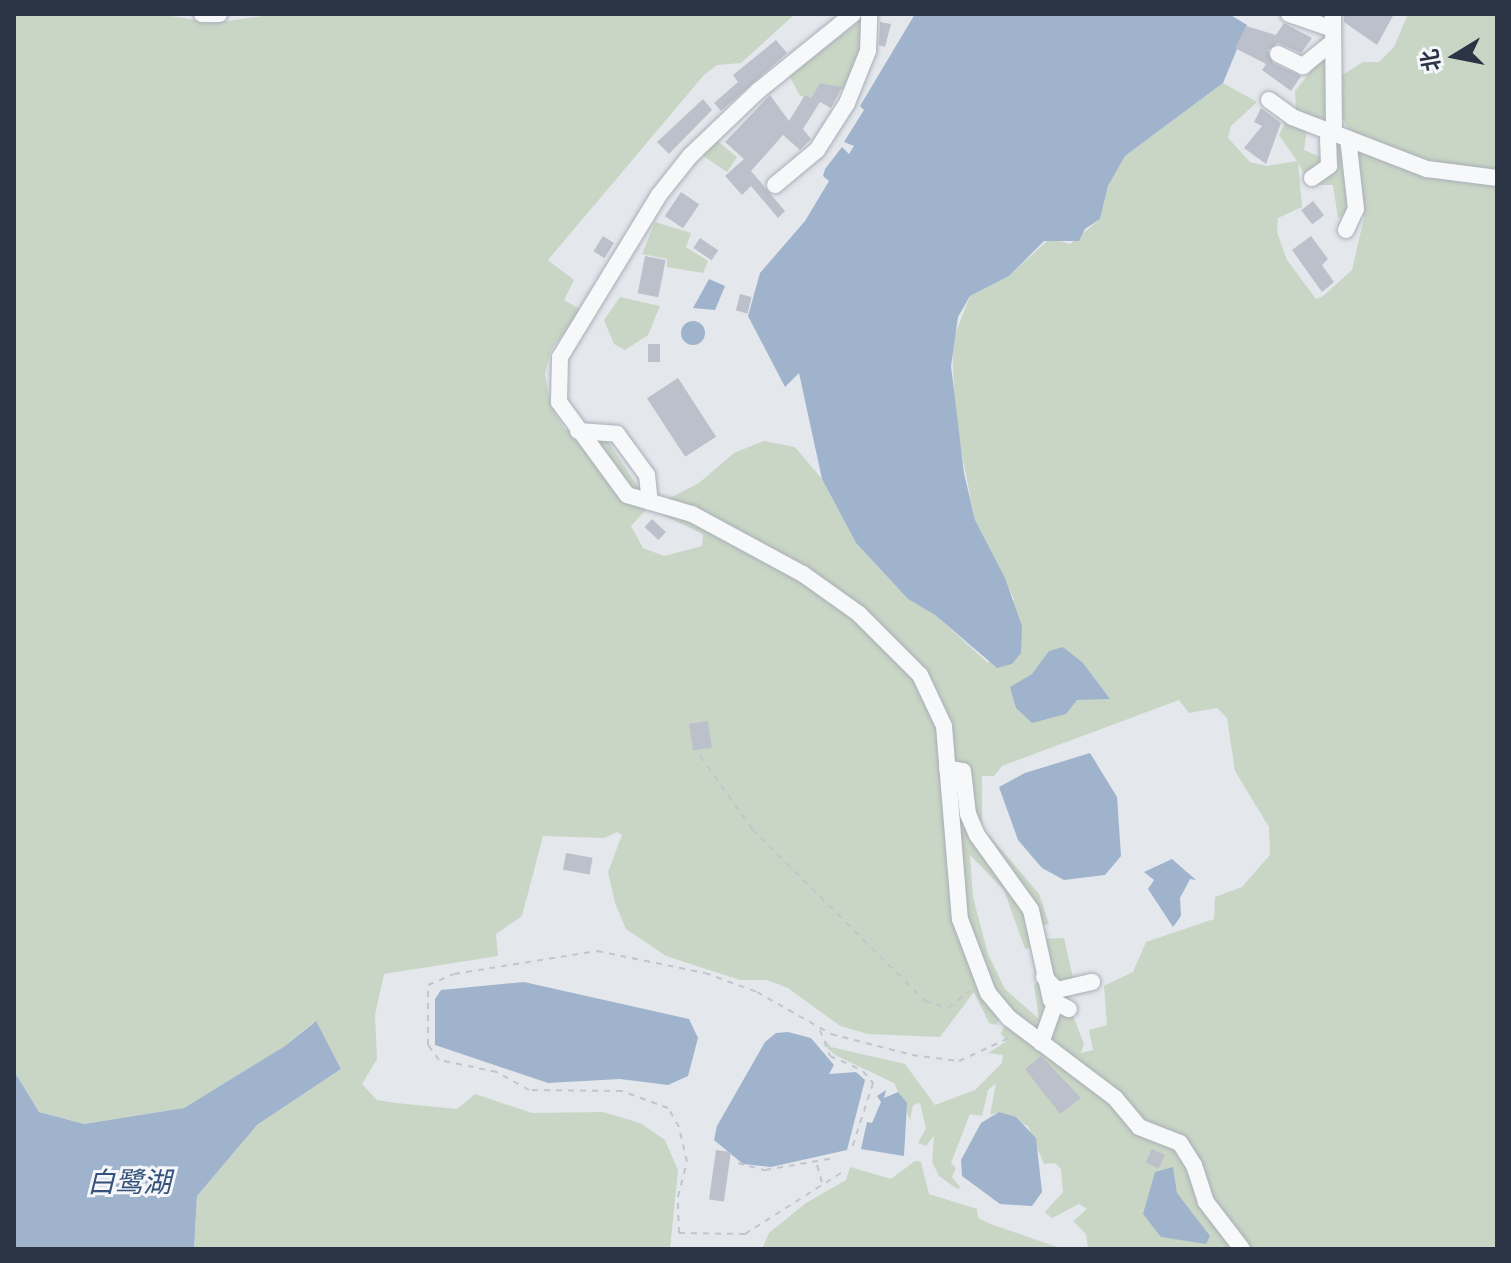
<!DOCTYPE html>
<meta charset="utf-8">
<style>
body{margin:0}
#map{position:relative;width:1511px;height:1263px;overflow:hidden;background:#e4e7ec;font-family:Roboto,"Noto Sans SC",sans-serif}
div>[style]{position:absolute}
.green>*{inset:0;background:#c9d6c5}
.water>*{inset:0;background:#9fb4cc}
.round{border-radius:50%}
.building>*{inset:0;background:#bbc0ca;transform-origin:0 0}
.path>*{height:2px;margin-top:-1px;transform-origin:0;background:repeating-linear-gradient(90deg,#c2c5cb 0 6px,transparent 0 12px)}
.roads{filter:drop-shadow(0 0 2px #a9aeb7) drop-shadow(0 0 2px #a9aeb7)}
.minor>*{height:16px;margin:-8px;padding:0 8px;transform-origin:8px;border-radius:8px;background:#f7f8fa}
span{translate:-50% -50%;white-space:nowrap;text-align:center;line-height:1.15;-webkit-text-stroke:6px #f4f6f9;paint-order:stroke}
.water-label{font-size:28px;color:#34527a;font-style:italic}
.frame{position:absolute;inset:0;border:16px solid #2b3445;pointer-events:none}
.north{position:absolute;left:1415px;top:16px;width:80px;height:80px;-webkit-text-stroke:6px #f4f6f9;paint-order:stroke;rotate:260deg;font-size:22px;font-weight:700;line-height:32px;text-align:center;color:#2b3445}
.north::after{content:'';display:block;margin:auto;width:28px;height:36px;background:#2b3445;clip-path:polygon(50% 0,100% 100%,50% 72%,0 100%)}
</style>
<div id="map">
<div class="green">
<div style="clip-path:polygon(evenodd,14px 14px,160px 14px,212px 23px,278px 14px,795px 14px,741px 63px,717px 65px,704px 75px,548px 260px,574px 280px,564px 300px,581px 310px,551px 350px,545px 374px,551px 406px,564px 428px,575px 436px,607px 440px,638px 487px,668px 499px,699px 483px,734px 453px,764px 441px,795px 447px,822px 479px,856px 543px,908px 599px,935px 615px,988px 663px,1014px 599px,975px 520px,955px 420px,952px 342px,970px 296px,1009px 276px,1050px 238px,1070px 244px,1100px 219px,1108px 186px,1125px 156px,1223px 83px,1257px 102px,1231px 126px,1228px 138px,1250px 162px,1267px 166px,1297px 161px,1279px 135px,1286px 120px,1307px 128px,1304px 150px,1326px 159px,1304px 174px,1298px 163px,1302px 207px,1278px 218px,1277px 232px,1287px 260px,1316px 299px,1323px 296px,1352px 270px,1364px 218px,1351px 134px,1341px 116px,1316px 119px,1296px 110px,1295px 91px,1321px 59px,1344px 74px,1363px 62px,1379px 62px,1394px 47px,1408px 14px,1497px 14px,1497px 1249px,1088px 1249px,1086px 1234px,1073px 1221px,1087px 1209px,1079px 1204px,1052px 1218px,1045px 1212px,1063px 1192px,1061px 1169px,1055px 1163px,1044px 1164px,1028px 1126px,999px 1112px,990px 1115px,996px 1083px,988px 1090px,982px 1116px,970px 1114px,951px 1163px,956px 1168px,952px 1177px,961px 1188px,957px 1189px,939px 1176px,932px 1162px,934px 1136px,926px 1146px,918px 1143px,926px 1128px,920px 1103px,913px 1105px,910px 1120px,894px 1083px,837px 1056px,828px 1049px,824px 1039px,831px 1047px,905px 1064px,935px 1105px,975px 1090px,1002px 1063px,1003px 1055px,988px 1053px,1007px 1041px,1001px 1034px,1005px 1023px,1000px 1018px,996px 1025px,989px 1023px,974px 992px,940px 1037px,868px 1034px,840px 1026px,788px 988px,767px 980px,740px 980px,666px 956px,626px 929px,615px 903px,608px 872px,622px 835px,617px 832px,604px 838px,543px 836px,522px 916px,496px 934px,498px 956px,384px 974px,375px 1015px,377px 1059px,362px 1084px,377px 1100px,396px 1103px,457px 1109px,475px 1094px,532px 1113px,603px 1112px,640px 1123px,665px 1140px,678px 1170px,670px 1249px,194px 1249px,197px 1196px,257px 1125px,341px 1069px,315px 1021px,285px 1046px,184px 1108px,84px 1124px,39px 1112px,14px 1071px,14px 14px,648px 508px,703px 534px,702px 546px,664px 556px,643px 548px,631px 526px,648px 508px,14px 14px,1179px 700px,1189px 713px,1217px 708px,1227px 718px,1235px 771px,1269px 827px,1270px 855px,1242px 887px,1215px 897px,1214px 919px,1146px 942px,1133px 972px,1104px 986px,1107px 1025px,1089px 1030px,1093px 1050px,1081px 1053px,1084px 1044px,1068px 1003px,1066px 984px,1074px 982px,1064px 938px,1040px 939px,1039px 981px,1034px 985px,1039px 1019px,1005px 989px,988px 954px,973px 897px,970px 855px,1004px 890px,1025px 949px,1033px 947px,1029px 928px,1049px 924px,1039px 894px,982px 827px,982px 776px,994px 776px,1002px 766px,1179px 700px)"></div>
<div style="clip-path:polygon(861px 20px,867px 28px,849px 91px,820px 83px,811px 98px,800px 96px,789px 75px)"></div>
<div style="clip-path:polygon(716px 140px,737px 157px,727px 172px,702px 155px)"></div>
<div style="clip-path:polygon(1329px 140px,1344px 143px,1348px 212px,1338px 218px,1333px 185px,1314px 185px,1332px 171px)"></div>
<div style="clip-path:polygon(655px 222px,691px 233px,686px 247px,708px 261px,703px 273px,667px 267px,667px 259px,642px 254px)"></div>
<div style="clip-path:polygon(620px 297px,660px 306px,648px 335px,625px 350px,614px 344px,604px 320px)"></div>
<div style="clip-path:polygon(915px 1161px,921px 1162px,929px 1194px,977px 1209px,978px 1218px,988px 1223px,1063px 1249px,762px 1249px,769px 1233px,806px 1203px,846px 1180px,850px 1167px,891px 1179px)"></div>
</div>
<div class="water">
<div style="clip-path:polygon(915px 14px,1229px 14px,1247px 25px,1223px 83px,1125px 156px,1108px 186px,1100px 219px,1085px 229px,1079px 241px,1044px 241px,1009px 276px,970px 296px,958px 317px,951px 366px,964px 473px,975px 520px,1005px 578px,1022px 626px,1021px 653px,1012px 664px,997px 668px,935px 615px,908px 599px,856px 543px,822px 479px,799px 373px,785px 387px,748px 316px,760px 273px,805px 221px,829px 181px,823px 176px,825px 169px,842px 147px,849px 154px,854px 146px,844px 142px,864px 110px,860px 106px)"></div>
<div style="clip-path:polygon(709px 279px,725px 286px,715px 310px,693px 308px)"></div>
<div class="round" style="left:681px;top:321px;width:24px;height:24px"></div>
<div style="clip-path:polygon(1063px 647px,1083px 663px,1110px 699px,1077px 700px,1066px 714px,1032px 723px,1016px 708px,1010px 687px,1032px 674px,1049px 651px)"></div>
<div style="clip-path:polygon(1090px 753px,1117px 797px,1121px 856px,1105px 875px,1064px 880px,1042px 868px,1018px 840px,999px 787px,1025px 773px)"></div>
<div style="clip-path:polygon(1172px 859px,1196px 880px,1190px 879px,1180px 898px,1181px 916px,1173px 927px,1148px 889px,1154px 880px,1144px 872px)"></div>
<div style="clip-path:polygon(524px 982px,689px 1019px,698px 1038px,688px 1076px,668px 1085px,620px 1079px,548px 1083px,435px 1045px,435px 999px,441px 990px)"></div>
<div style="clip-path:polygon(316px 1021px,341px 1069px,257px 1125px,197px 1196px,194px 1249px,14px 1249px,14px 1071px,39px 1112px,84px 1124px,184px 1108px,285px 1046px)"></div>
<div style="clip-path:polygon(788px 1032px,811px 1038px,834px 1065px,829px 1074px,856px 1072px,865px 1080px,847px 1150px,771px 1167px,743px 1164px,714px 1140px,717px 1126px,765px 1042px,776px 1033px)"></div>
<div style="clip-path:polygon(886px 1090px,884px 1098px,898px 1092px,907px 1103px,904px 1156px,861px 1149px,867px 1122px,872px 1123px,881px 1102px,877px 1096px)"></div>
<div style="clip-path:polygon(999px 1112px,1016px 1117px,1036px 1138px,1042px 1192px,1032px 1206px,1000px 1204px,962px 1176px,961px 1160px,981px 1123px)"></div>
<div style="clip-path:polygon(1173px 1167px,1177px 1193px,1210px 1236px,1206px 1244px,1161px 1237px,1143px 1214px,1155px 1172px)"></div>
</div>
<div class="building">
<div style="clip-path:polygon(1344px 14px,1394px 14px,1377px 45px,1344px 22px)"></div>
<div style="clip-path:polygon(880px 22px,891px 24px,885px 47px,879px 45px)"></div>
<div style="clip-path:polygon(1284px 23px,1312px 38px,1301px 53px,1278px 43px,1268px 50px,1273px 63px,1301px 76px,1291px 91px,1262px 70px,1266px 64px,1235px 48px,1246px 26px,1276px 35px)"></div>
<div style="clip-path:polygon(776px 40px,787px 53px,721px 111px,714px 103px,738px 82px,733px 75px)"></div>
<div style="clip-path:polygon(820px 83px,842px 87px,831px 108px,820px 102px,803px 129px,811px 139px,800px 150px,783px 135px,751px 171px,785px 211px,778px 218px,751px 186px,742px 195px,725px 176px,744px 159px,725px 142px,770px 95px,789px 121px,805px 95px,811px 98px)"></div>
<div style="clip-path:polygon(703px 99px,712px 110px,669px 154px,657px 142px)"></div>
<div style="clip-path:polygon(1261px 108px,1281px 123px,1266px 164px,1244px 148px,1262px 126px,1254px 122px)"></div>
<div style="left:681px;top:192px;width:22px;height:29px;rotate:34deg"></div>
<div style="left:1313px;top:201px;width:18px;height:15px;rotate:52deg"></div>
<div style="left:603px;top:236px;width:13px;height:18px;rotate:32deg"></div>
<div style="clip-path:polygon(1311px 236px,1328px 259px,1322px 265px,1334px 282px,1322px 292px,1292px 250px)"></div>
<div style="left:700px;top:238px;width:22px;height:12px;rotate:34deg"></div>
<div style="left:645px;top:256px;width:21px;height:38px;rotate:11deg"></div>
<div style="left:740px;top:294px;width:12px;height:17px;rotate:14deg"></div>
<div style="left:648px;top:344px;width:12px;height:18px"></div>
<div style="left:678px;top:378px;width:70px;height:37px;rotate:57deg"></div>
<div style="left:652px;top:519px;width:19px;height:11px;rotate:43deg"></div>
<div style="left:708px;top:721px;width:27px;height:19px;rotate:82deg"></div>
<div style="left:566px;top:853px;width:27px;height:17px;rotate:10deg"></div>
<div style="clip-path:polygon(1041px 1056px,1081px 1098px,1060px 1114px,1025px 1069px)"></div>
<div style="left:1152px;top:1149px;width:14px;height:15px;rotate:25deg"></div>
<div style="left:716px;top:1150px;width:15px;height:50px;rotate:8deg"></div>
</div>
<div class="path">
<div style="left:700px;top:756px;width:90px;rotate:54.5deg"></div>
<div style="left:752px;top:829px;width:244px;rotate:44.8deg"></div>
<div style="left:925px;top:1001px;width:24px;rotate:17deg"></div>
<div style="left:948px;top:1008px;width:28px;rotate:-38deg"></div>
<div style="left:820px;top:1030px;width:28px;rotate:69deg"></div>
<div style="left:830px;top:1056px;width:36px;rotate:24deg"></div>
<div style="left:863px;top:1071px;width:16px;rotate:50deg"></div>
<div style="left:873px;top:1083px;width:68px;rotate:107.9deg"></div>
<div style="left:738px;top:1163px;width:28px;rotate:15deg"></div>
<div style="left:765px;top:1170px;width:70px;rotate:-9.9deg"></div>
<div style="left:817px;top:1165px;width:18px;rotate:74deg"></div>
<div style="left:841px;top:1173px;width:114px;rotate:147.6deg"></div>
<div style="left:745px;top:1234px;width:66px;rotate:-179.1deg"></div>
<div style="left:679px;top:1233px;width:36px;rotate:-92deg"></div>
<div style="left:678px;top:1197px;width:36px;rotate:-76deg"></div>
<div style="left:687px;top:1162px;width:36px;rotate:-103deg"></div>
<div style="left:679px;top:1127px;width:22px;rotate:-120deg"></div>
<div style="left:668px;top:1108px;width:49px;rotate:-159.7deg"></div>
<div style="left:622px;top:1091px;width:93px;rotate:-179.4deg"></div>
<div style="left:529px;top:1090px;width:37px;rotate:-151deg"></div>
<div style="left:497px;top:1072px;width:59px;rotate:-168.3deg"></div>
<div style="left:439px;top:1060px;width:19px;rotate:-126deg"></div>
<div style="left:428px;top:1045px;width:60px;rotate:-90deg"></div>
<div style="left:428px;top:985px;width:28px;rotate:-23deg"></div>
<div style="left:454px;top:974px;width:145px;rotate:-9.1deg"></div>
<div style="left:597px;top:951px;width:110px;rotate:11.5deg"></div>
<div style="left:705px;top:973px;width:55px;rotate:20.1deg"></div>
<div style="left:757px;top:992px;width:85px;rotate:29.6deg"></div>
<div style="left:831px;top:1034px;width:84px;rotate:14.5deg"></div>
<div style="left:912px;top:1055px;width:47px;rotate:7.3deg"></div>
<div style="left:959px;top:1061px;width:55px;rotate:-24.7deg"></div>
</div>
<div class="roads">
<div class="minor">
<div style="left:202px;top:14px;width:17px"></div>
<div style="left:853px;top:14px;width:121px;rotate:141deg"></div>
<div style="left:759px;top:90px;width:95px;rotate:136.3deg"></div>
<div style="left:690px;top:156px;width:50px;rotate:128.5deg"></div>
<div style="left:659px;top:195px;width:190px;rotate:121.4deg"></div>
<div style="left:560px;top:357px;width:45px;rotate:91.3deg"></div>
<div style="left:559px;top:402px;width:115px;rotate:53.8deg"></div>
<div style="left:627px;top:495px;width:68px;rotate:16.3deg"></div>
<div style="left:692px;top:514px;width:126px;rotate:28.4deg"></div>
<div style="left:803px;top:574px;width:69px;rotate:35.5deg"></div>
<div style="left:859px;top:614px;width:86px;rotate:45deg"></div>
<div style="left:920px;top:675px;width:56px;rotate:64.8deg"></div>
<div style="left:944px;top:726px;width:194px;rotate:85.3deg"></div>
<div style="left:960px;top:919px;width:79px;rotate:69.3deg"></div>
<div style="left:988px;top:993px;width:33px;rotate:50deg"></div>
<div style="left:1009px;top:1018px;width:133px;rotate:37deg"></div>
<div style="left:1115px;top:1098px;width:38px;rotate:50deg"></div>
<div style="left:1139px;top:1127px;width:44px;rotate:21.3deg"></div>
<div style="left:1180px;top:1143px;width:26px;rotate:58deg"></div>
<div style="left:1194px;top:1165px;width:39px;rotate:72deg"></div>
<div style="left:1206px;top:1202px;width:59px;rotate:52.5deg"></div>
<div style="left:1289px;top:14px;width:43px;rotate:18.9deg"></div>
<div style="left:1278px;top:54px;width:28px;rotate:26deg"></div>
<div style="left:1303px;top:66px;width:36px;rotate:-39deg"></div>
<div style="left:1269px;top:100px;width:29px;rotate:36deg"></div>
<div style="left:1292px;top:117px;width:145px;rotate:21.1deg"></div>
<div style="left:1427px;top:169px;width:71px;rotate:7.3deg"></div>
<div style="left:1312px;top:178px;width:21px;rotate:-35deg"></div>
<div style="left:1329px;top:166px;width:27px;rotate:-92deg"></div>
<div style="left:1328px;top:139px;width:9px;rotate:-49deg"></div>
<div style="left:1334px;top:132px;width:118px;rotate:-90.5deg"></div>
<div style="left:775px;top:185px;width:55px;rotate:-39.8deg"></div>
<div style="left:817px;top:150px;width:56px;rotate:-57.4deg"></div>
<div style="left:847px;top:103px;width:56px;rotate:-68deg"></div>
<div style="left:868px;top:51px;width:37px;rotate:-88deg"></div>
<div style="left:1346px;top:230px;width:23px;rotate:-65deg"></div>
<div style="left:1356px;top:209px;width:71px;rotate:-96.4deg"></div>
<div style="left:578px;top:431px;width:39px;rotate:4deg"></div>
<div style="left:617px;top:434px;width:51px;rotate:53.8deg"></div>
<div style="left:647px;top:475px;width:27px;rotate:84deg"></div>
<div style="left:947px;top:768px;width:16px;rotate:11deg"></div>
<div style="left:963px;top:771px;width:43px;rotate:83.4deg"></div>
<div style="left:968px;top:814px;width:23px;rotate:67deg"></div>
<div style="left:977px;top:835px;width:92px;rotate:54.2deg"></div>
<div style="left:1031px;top:910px;width:92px;rotate:77.5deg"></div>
<div style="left:1051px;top:1000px;width:20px;rotate:27deg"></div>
<div style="left:1044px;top:977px;width:18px;rotate:45deg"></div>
<div style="left:1057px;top:990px;width:36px;rotate:-13deg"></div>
<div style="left:1041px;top:1043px;width:41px;rotate:-70.3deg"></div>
</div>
</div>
<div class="water-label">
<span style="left:129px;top:1183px">白鹭湖</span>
</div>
<div class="frame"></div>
<div class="north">北</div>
</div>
